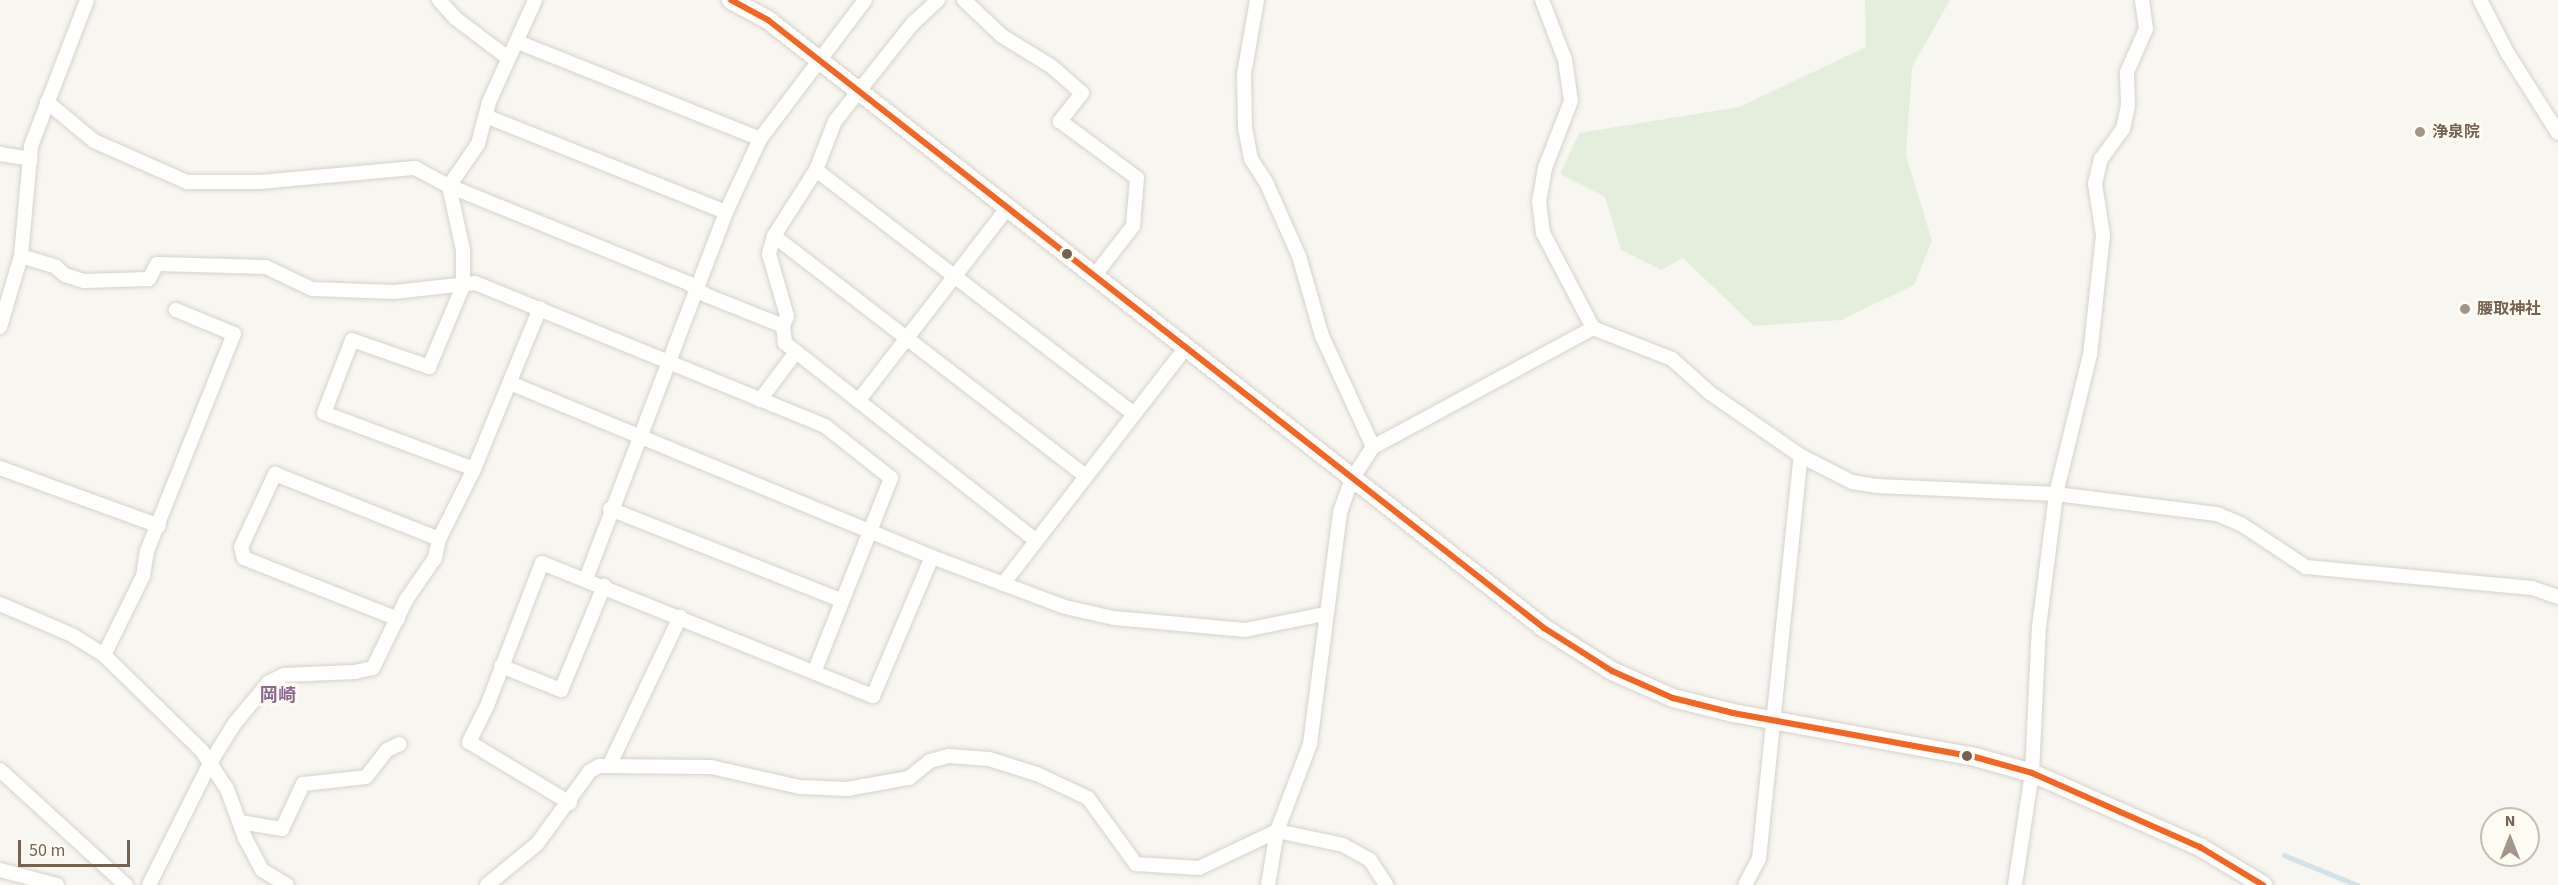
<!DOCTYPE html>
<meta charset="utf-8">
<style>
body{margin:0}
#map{position:relative;width:2558px;height:885px;overflow:hidden;background:#f8f6f0;font-family:"Source Sans 3","Noto Sans JP",sans-serif}
div>[style]{position:absolute}
.green>*{inset:0;background:#e4eedc}
.stream>*{height:4.5px;margin:-2.25px;padding:0 2.25px;transform-origin:2.25px;border-radius:2.25px;background:#d2e2e8}
.roads{filter:drop-shadow(0 0 2px #d6d2cc) drop-shadow(0 0 2px #d6d2cc)}
.street>*{height:14px;margin:-7px;padding:0 7px;transform-origin:7px;border-radius:7px;background:#fefefd}
.secondary>*{height:18px;margin:-9px;padding:0 9px;transform-origin:9px;border-radius:9px;background:#fefefd}
.bus-1>*{height:6px;margin:-3px;padding:0 3px;transform-origin:3px;border-radius:3px;background:#f26522}
.dots>*{width:16px;height:16px;translate:-50% -50%;box-sizing:border-box;border:3px solid #fefbf2;border-radius:50%}
span{translate:-50% -50%;white-space:nowrap;text-align:center;line-height:1.15;-webkit-text-stroke:6px #fefbf2;paint-order:stroke}
.poi-label{font-size:16px;color:#756250;font-weight:700}
.left{translate:0 -50%;text-align:left}
.neighbourhood-label{font-size:18px;color:#896890;font-weight:700}
.north{position:absolute;left:2480px;top:807px;width:60px;height:60px;box-sizing:border-box;background:#fefbf2;border:2px solid #c7beb1;border-radius:50%;rotate:0deg;font-size:16px;font-weight:700;line-height:24px;text-align:center;color:#756250}
.north::after{content:'';display:block;margin:auto;width:21px;height:27px;background:#a39688;clip-path:polygon(50% 0,100% 100%,50% 72%,0 100%)}
.scale{position:absolute;left:18px;top:840px;width:112px;height:27px;box-sizing:border-box;border:3px solid #756250;border-top:0;padding-left:8px;font-size:18px;line-height:21px;white-space:nowrap;color:#756250;-webkit-text-stroke:4px #fefbf2;paint-order:stroke}
</style>
<div id="map">
<div class="green">
<div style="clip-path:polygon(1865px 0,1950px 0,1912px 67px,1906px 155px,1932px 241px,1914px 285px,1841px 320px,1754px 326px,1683px 258px,1661px 270px,1621px 250px,1605px 197px,1560px 174px,1579px 133px,1739px 107px,1866px 47px)"></div>
</div>
<div class="stream">
<div style="left:2284px;top:855px;width:79px;rotate:22.3deg"></div>
</div>
<div class="roads">
<div class="street">
<div style="left:439px;top:0;width:24px;rotate:48deg"></div>
<div style="left:455px;top:18px;width:66px;rotate:37deg"></div>
<div style="left:938px;top:0;width:34px;rotate:137deg"></div>
<div style="left:913px;top:23px;width:125px;rotate:128.5deg"></div>
<div style="left:835px;top:121px;width:53px;rotate:111.2deg"></div>
<div style="left:816px;top:170px;width:78px;rotate:122.5deg"></div>
<div style="left:774px;top:236px;width:19px;rotate:106deg"></div>
<div style="left:769px;top:254px;width:65px;rotate:73.8deg"></div>
<div style="left:787px;top:316px;width:11px;rotate:112deg"></div>
<div style="left:783px;top:326px;width:17px;rotate:83deg"></div>
<div style="left:785px;top:343px;width:318px;rotate:38.2deg"></div>
<div style="left:964px;top:0;width:52px;rotate:43.5deg"></div>
<div style="left:1002px;top:36px;width:57px;rotate:31.5deg"></div>
<div style="left:1051px;top:66px;width:41px;rotate:41.1deg"></div>
<div style="left:1082px;top:93px;width:36px;rotate:128deg"></div>
<div style="left:1060px;top:121px;width:96px;rotate:36.5deg"></div>
<div style="left:1137px;top:178px;width:48px;rotate:94.8deg"></div>
<div style="left:1133px;top:226px;width:62px;rotate:127.8deg"></div>
<div style="left:1257px;top:0;width:75px;rotate:100deg"></div>
<div style="left:1244px;top:74px;width:54px;rotate:88.9deg"></div>
<div style="left:1245px;top:128px;width:32px;rotate:79deg"></div>
<div style="left:1251px;top:159px;width:27px;rotate:57deg"></div>
<div style="left:1266px;top:182px;width:81px;rotate:66deg"></div>
<div style="left:1299px;top:256px;width:83px;rotate:74deg"></div>
<div style="left:1322px;top:336px;width:122px;rotate:65.3deg"></div>
<div style="left:1542px;top:0;width:64px;rotate:69deg"></div>
<div style="left:1565px;top:60px;width:41px;rotate:81.7deg"></div>
<div style="left:1571px;top:101px;width:72px;rotate:111.2deg"></div>
<div style="left:1545px;top:168px;width:34px;rotate:100deg"></div>
<div style="left:1539px;top:201px;width:32px;rotate:83deg"></div>
<div style="left:1543px;top:233px;width:107px;rotate:62.2deg"></div>
<div style="left:2480px;top:0;width:61px;rotate:62.6deg"></div>
<div style="left:2508px;top:54px;width:93px;rotate:57.7deg"></div>
<div style="left:518px;top:42px;width:261px;rotate:21.8deg"></div>
<div style="left:47px;top:102px;width:61px;rotate:39.7deg"></div>
<div style="left:94px;top:141px;width:102px;rotate:23.8deg"></div>
<div style="left:187px;top:182px;width:73px"></div>
<div style="left:260px;top:182px;width:156px;rotate:-5.2deg"></div>
<div style="left:415px;top:168px;width:38px;rotate:28deg"></div>
<div style="left:449px;top:186px;width:258px;rotate:22.1deg"></div>
<div style="left:688px;top:283px;width:22px;rotate:34deg"></div>
<div style="left:706px;top:295px;width:83px;rotate:21.9deg"></div>
<div style="left:488px;top:117px;width:256px;rotate:21.8deg"></div>
<div style="left:0;top:154px;width:31px;rotate:9deg"></div>
<div style="left:816px;top:170px;width:399px;rotate:37.5deg"></div>
<div style="left:774px;top:236px;width:391px;rotate:37.6deg"></div>
<div style="left:21px;top:256px;width:37px;rotate:17deg"></div>
<div style="left:56px;top:267px;width:12px;rotate:42deg"></div>
<div style="left:65px;top:275px;width:20px;rotate:18deg"></div>
<div style="left:84px;top:281px;width:65px;rotate:-1.8deg"></div>
<div style="left:149px;top:279px;width:17px;rotate:-62deg"></div>
<div style="left:157px;top:264px;width:109px;rotate:1.6deg"></div>
<div style="left:266px;top:267px;width:51px;rotate:25.6deg"></div>
<div style="left:312px;top:289px;width:82px;rotate:2.1deg"></div>
<div style="left:394px;top:292px;width:81px;rotate:-6.3deg"></div>
<div style="left:475px;top:283px;width:378px;rotate:22.2deg"></div>
<div style="left:825px;top:426px;width:84px;rotate:38.2deg"></div>
<div style="left:891px;top:478px;width:209px;rotate:111.6deg"></div>
<div style="left:0;top:327px;width:74px;rotate:-73.5deg"></div>
<div style="left:21px;top:256px;width:110px;rotate:-84.8deg"></div>
<div style="left:31px;top:146px;width:156px;rotate:-69deg"></div>
<div style="left:510px;top:383px;width:456px;rotate:22.4deg"></div>
<div style="left:932px;top:557px;width:142px;rotate:20.6deg"></div>
<div style="left:1065px;top:607px;width:50px;rotate:12.7deg"></div>
<div style="left:1114px;top:618px;width:132px;rotate:5.2deg"></div>
<div style="left:1245px;top:630px;width:81px;rotate:-11.4deg"></div>
<div style="left:760px;top:400px;width:60px;rotate:-53.1deg"></div>
<div style="left:859px;top:400px;width:244px;rotate:-52.3deg"></div>
<div style="left:0;top:468px;width:169px;rotate:20deg"></div>
<div style="left:474px;top:469px;width:160px;rotate:-159.5deg"></div>
<div style="left:324px;top:413px;width:78px;rotate:-69deg"></div>
<div style="left:352px;top:340px;width:82px;rotate:19.3deg"></div>
<div style="left:429px;top:367px;width:88px;rotate:-67.2deg"></div>
<div style="left:463px;top:286px;width:36px;rotate:-90deg"></div>
<div style="left:463px;top:250px;width:66px;rotate:-102.3deg"></div>
<div style="left:449px;top:186px;width:51px;rotate:-55.4deg"></div>
<div style="left:478px;top:144px;width:43px;rotate:-75.3deg"></div>
<div style="left:489px;top:102px;width:112px;rotate:-65.7deg"></div>
<div style="left:610px;top:509px;width:248px;rotate:21.5deg"></div>
<div style="left:586px;top:579px;width:393px;rotate:-69.1deg"></div>
<div style="left:726px;top:212px;width:81px;rotate:-65deg"></div>
<div style="left:760px;top:139px;width:174px;rotate:-52.9deg"></div>
<div style="left:1003px;top:584px;width:299px;rotate:-52.3deg"></div>
<div style="left:0;top:604px;width:78px;rotate:23.3deg"></div>
<div style="left:72px;top:635px;width:38px;rotate:32deg"></div>
<div style="left:104px;top:655px;width:137px;rotate:44.4deg"></div>
<div style="left:202px;top:751px;width:45px;rotate:56.7deg"></div>
<div style="left:227px;top:789px;width:52px;rotate:69.8deg"></div>
<div style="left:245px;top:838px;width:36px;rotate:62deg"></div>
<div style="left:262px;top:870px;width:29px;rotate:31deg"></div>
<div style="left:398px;top:619px;width:166px;rotate:-158.4deg"></div>
<div style="left:244px;top:558px;width:11px;rotate:-105deg"></div>
<div style="left:241px;top:547px;width:81px;rotate:-65deg"></div>
<div style="left:275px;top:474px;width:176px;rotate:21.6deg"></div>
<div style="left:104px;top:655px;width:88px;rotate:-63.7deg"></div>
<div style="left:143px;top:576px;width:25px;rotate:-81deg"></div>
<div style="left:147px;top:551px;width:234px;rotate:-68.2deg"></div>
<div style="left:234px;top:334px;width:63px;rotate:-157.5deg"></div>
<div style="left:501px;top:666px;width:65px;rotate:21.8deg"></div>
<div style="left:561px;top:690px;width:113px;rotate:-67.5deg"></div>
<div style="left:610px;top:764px;width:163px;rotate:-64.5deg"></div>
<div style="left:0;top:770px;width:171px;rotate:42.4deg"></div>
<div style="left:570px;top:803px;width:118px;rotate:-148.9deg"></div>
<div style="left:469px;top:742px;width:40px;rotate:-63.4deg"></div>
<div style="left:487px;top:706px;width:153px;rotate:-69deg"></div>
<div style="left:542px;top:563px;width:357px;rotate:21.9deg"></div>
<div style="left:873px;top:696px;width:151px;rotate:-67deg"></div>
<div style="left:240px;top:822px;width:43px;rotate:9.5deg"></div>
<div style="left:282px;top:829px;width:50px;rotate:-65deg"></div>
<div style="left:303px;top:784px;width:63px;rotate:-6.3deg"></div>
<div style="left:366px;top:777px;width:34px;rotate:-52deg"></div>
<div style="left:387px;top:750px;width:14px;rotate:-25deg"></div>
<div style="left:0;top:870px;width:59px;rotate:14.7deg"></div>
<div style="left:149px;top:885px;width:136px;rotate:-63.4deg"></div>
<div style="left:210px;top:763px;width:47px;rotate:-58deg"></div>
<div style="left:235px;top:723px;width:53px;rotate:-50.3deg"></div>
<div style="left:269px;top:682px;width:17px;rotate:-25deg"></div>
<div style="left:284px;top:675px;width:71px;rotate:-2.4deg"></div>
<div style="left:355px;top:672px;width:18px;rotate:-13deg"></div>
<div style="left:373px;top:668px;width:76px;rotate:-64.1deg"></div>
<div style="left:406px;top:600px;width:51px;rotate:-55.4deg"></div>
<div style="left:435px;top:558px;width:19px;rotate:-78deg"></div>
<div style="left:439px;top:539px;width:78px;rotate:-63.4deg"></div>
<div style="left:474px;top:469px;width:174px;rotate:-67.7deg"></div>
<div style="left:487px;top:885px;width:65px;rotate:-39.4deg"></div>
<div style="left:537px;top:844px;width:90px;rotate:-54deg"></div>
<div style="left:590px;top:771px;width:10px;rotate:-29deg"></div>
<div style="left:599px;top:766px;width:112px;rotate:0.5deg"></div>
<div style="left:711px;top:767px;width:91px;rotate:12.7deg"></div>
<div style="left:800px;top:787px;width:47px;rotate:2.4deg"></div>
<div style="left:847px;top:789px;width:63px;rotate:-10.1deg"></div>
<div style="left:909px;top:778px;width:27px;rotate:-39deg"></div>
<div style="left:930px;top:761px;width:20px;rotate:-15deg"></div>
<div style="left:949px;top:756px;width:40px;rotate:4.3deg"></div>
<div style="left:989px;top:759px;width:50px;rotate:17.4deg"></div>
<div style="left:1037px;top:774px;width:56px;rotate:25.2deg"></div>
<div style="left:1088px;top:798px;width:82px;rotate:54deg"></div>
<div style="left:1136px;top:864px;width:63px;rotate:3.6deg"></div>
<div style="left:1199px;top:868px;width:86px;rotate:-25.4deg"></div>
<div style="left:1277px;top:831px;width:67px;rotate:12deg"></div>
<div style="left:1343px;top:845px;width:31px;rotate:29deg"></div>
<div style="left:1370px;top:860px;width:30px;rotate:57deg"></div>
<div style="left:1268px;top:885px;width:55px;rotate:-80.5deg"></div>
<div style="left:1277px;top:831px;width:93px;rotate:-69.2deg"></div>
<div style="left:1310px;top:744px;width:234px;rotate:-82.6deg"></div>
<div style="left:1340px;top:512px;width:35px;rotate:-70deg"></div>
<div style="left:1352px;top:479px;width:38px;rotate:-57deg"></div>
<div style="left:1373px;top:447px;width:250px;rotate:-28.4deg"></div>
<div style="left:1593px;top:328px;width:85px;rotate:21.4deg"></div>
<div style="left:1672px;top:359px;width:51px;rotate:41.8deg"></div>
<div style="left:1710px;top:393px;width:111px;rotate:34.7deg"></div>
<div style="left:1801px;top:456px;width:57px;rotate:27deg"></div>
<div style="left:1852px;top:482px;width:26px;rotate:9deg"></div>
<div style="left:1878px;top:486px;width:178px;rotate:2.6deg"></div>
<div style="left:2056px;top:494px;width:162px;rotate:7.1deg"></div>
<div style="left:2217px;top:514px;width:26px;rotate:23deg"></div>
<div style="left:2241px;top:524px;width:78px;rotate:33.5deg"></div>
<div style="left:2306px;top:567px;width:227px;rotate:5.3deg"></div>
<div style="left:2532px;top:588px;width:28px;rotate:19deg"></div>
<div style="left:1745px;top:885px;width:30px;rotate:-62deg"></div>
<div style="left:1759px;top:859px;width:405px;rotate:-84.1deg"></div>
<div style="left:2015px;top:885px;width:113px;rotate:-81.4deg"></div>
<div style="left:2032px;top:773px;width:146px;rotate:-87.3deg"></div>
<div style="left:2039px;top:627px;width:134px;rotate:-82.7deg"></div>
<div style="left:2056px;top:494px;width:143px;rotate:-76.3deg"></div>
<div style="left:2090px;top:355px;width:121px;rotate:-83.8deg"></div>
<div style="left:2103px;top:235px;width:52px;rotate:-98.9deg"></div>
<div style="left:2095px;top:184px;width:26px;rotate:-77deg"></div>
<div style="left:2101px;top:159px;width:37px;rotate:-54deg"></div>
<div style="left:2123px;top:129px;width:25px;rotate:-78deg"></div>
<div style="left:2128px;top:105px;width:33px;rotate:-92deg"></div>
<div style="left:2127px;top:72px;width:47px;rotate:-66.2deg"></div>
<div style="left:2146px;top:29px;width:29px;rotate:-98deg"></div>
</div>
<div class="secondary">
<div style="left:731px;top:0;width:42px;rotate:28.4deg"></div>
<div style="left:768px;top:20px;width:986px;rotate:38.08deg"></div>
<div style="left:1544px;top:628px;width:80px;rotate:32.3deg"></div>
<div style="left:1612px;top:671px;width:67px;rotate:23.9deg"></div>
<div style="left:1673px;top:698px;width:62px;rotate:14deg"></div>
<div style="left:1733px;top:713px;width:246px;rotate:10.3deg"></div>
<div style="left:1975px;top:757px;width:59px;rotate:15.7deg"></div>
<div style="left:2032px;top:773px;width:184px;rotate:23.8deg"></div>
<div style="left:2200px;top:847px;width:74px;rotate:31.1deg"></div>
</div>
</div>
<div class="bus-1">
<div style="left:731px;top:0;width:42px;rotate:28.4deg"></div>
<div style="left:768px;top:20px;width:986px;rotate:38.08deg"></div>
<div style="left:1544px;top:628px;width:80px;rotate:32.3deg"></div>
<div style="left:1612px;top:671px;width:67px;rotate:23.9deg"></div>
<div style="left:1673px;top:698px;width:62px;rotate:14deg"></div>
<div style="left:1733px;top:713px;width:246px;rotate:10.3deg"></div>
<div style="left:1975px;top:757px;width:59px;rotate:15.7deg"></div>
<div style="left:2032px;top:773px;width:184px;rotate:23.8deg"></div>
<div style="left:2200px;top:847px;width:74px;rotate:31.1deg"></div>
</div>
<div class="dots">
<div style="left:2420px;top:132px;background:#a39688"></div>
<div style="left:1067px;top:254px;background:#756250"></div>
<div style="left:2465px;top:309px;background:#a39688"></div>
<div style="left:1967px;top:756px;background:#756250"></div>
</div>
<div class="poi-label">
<span class="left" style="left:2432px;top:132px">浄泉院</span>
<span class="left" style="left:2477px;top:309px">腰取神社</span>
</div>
<div class="neighbourhood-label">
<span style="left:278px;top:696px">岡崎</span>
</div>
<div class="north">N</div>
<div class="scale">50 m</div>
</div>
